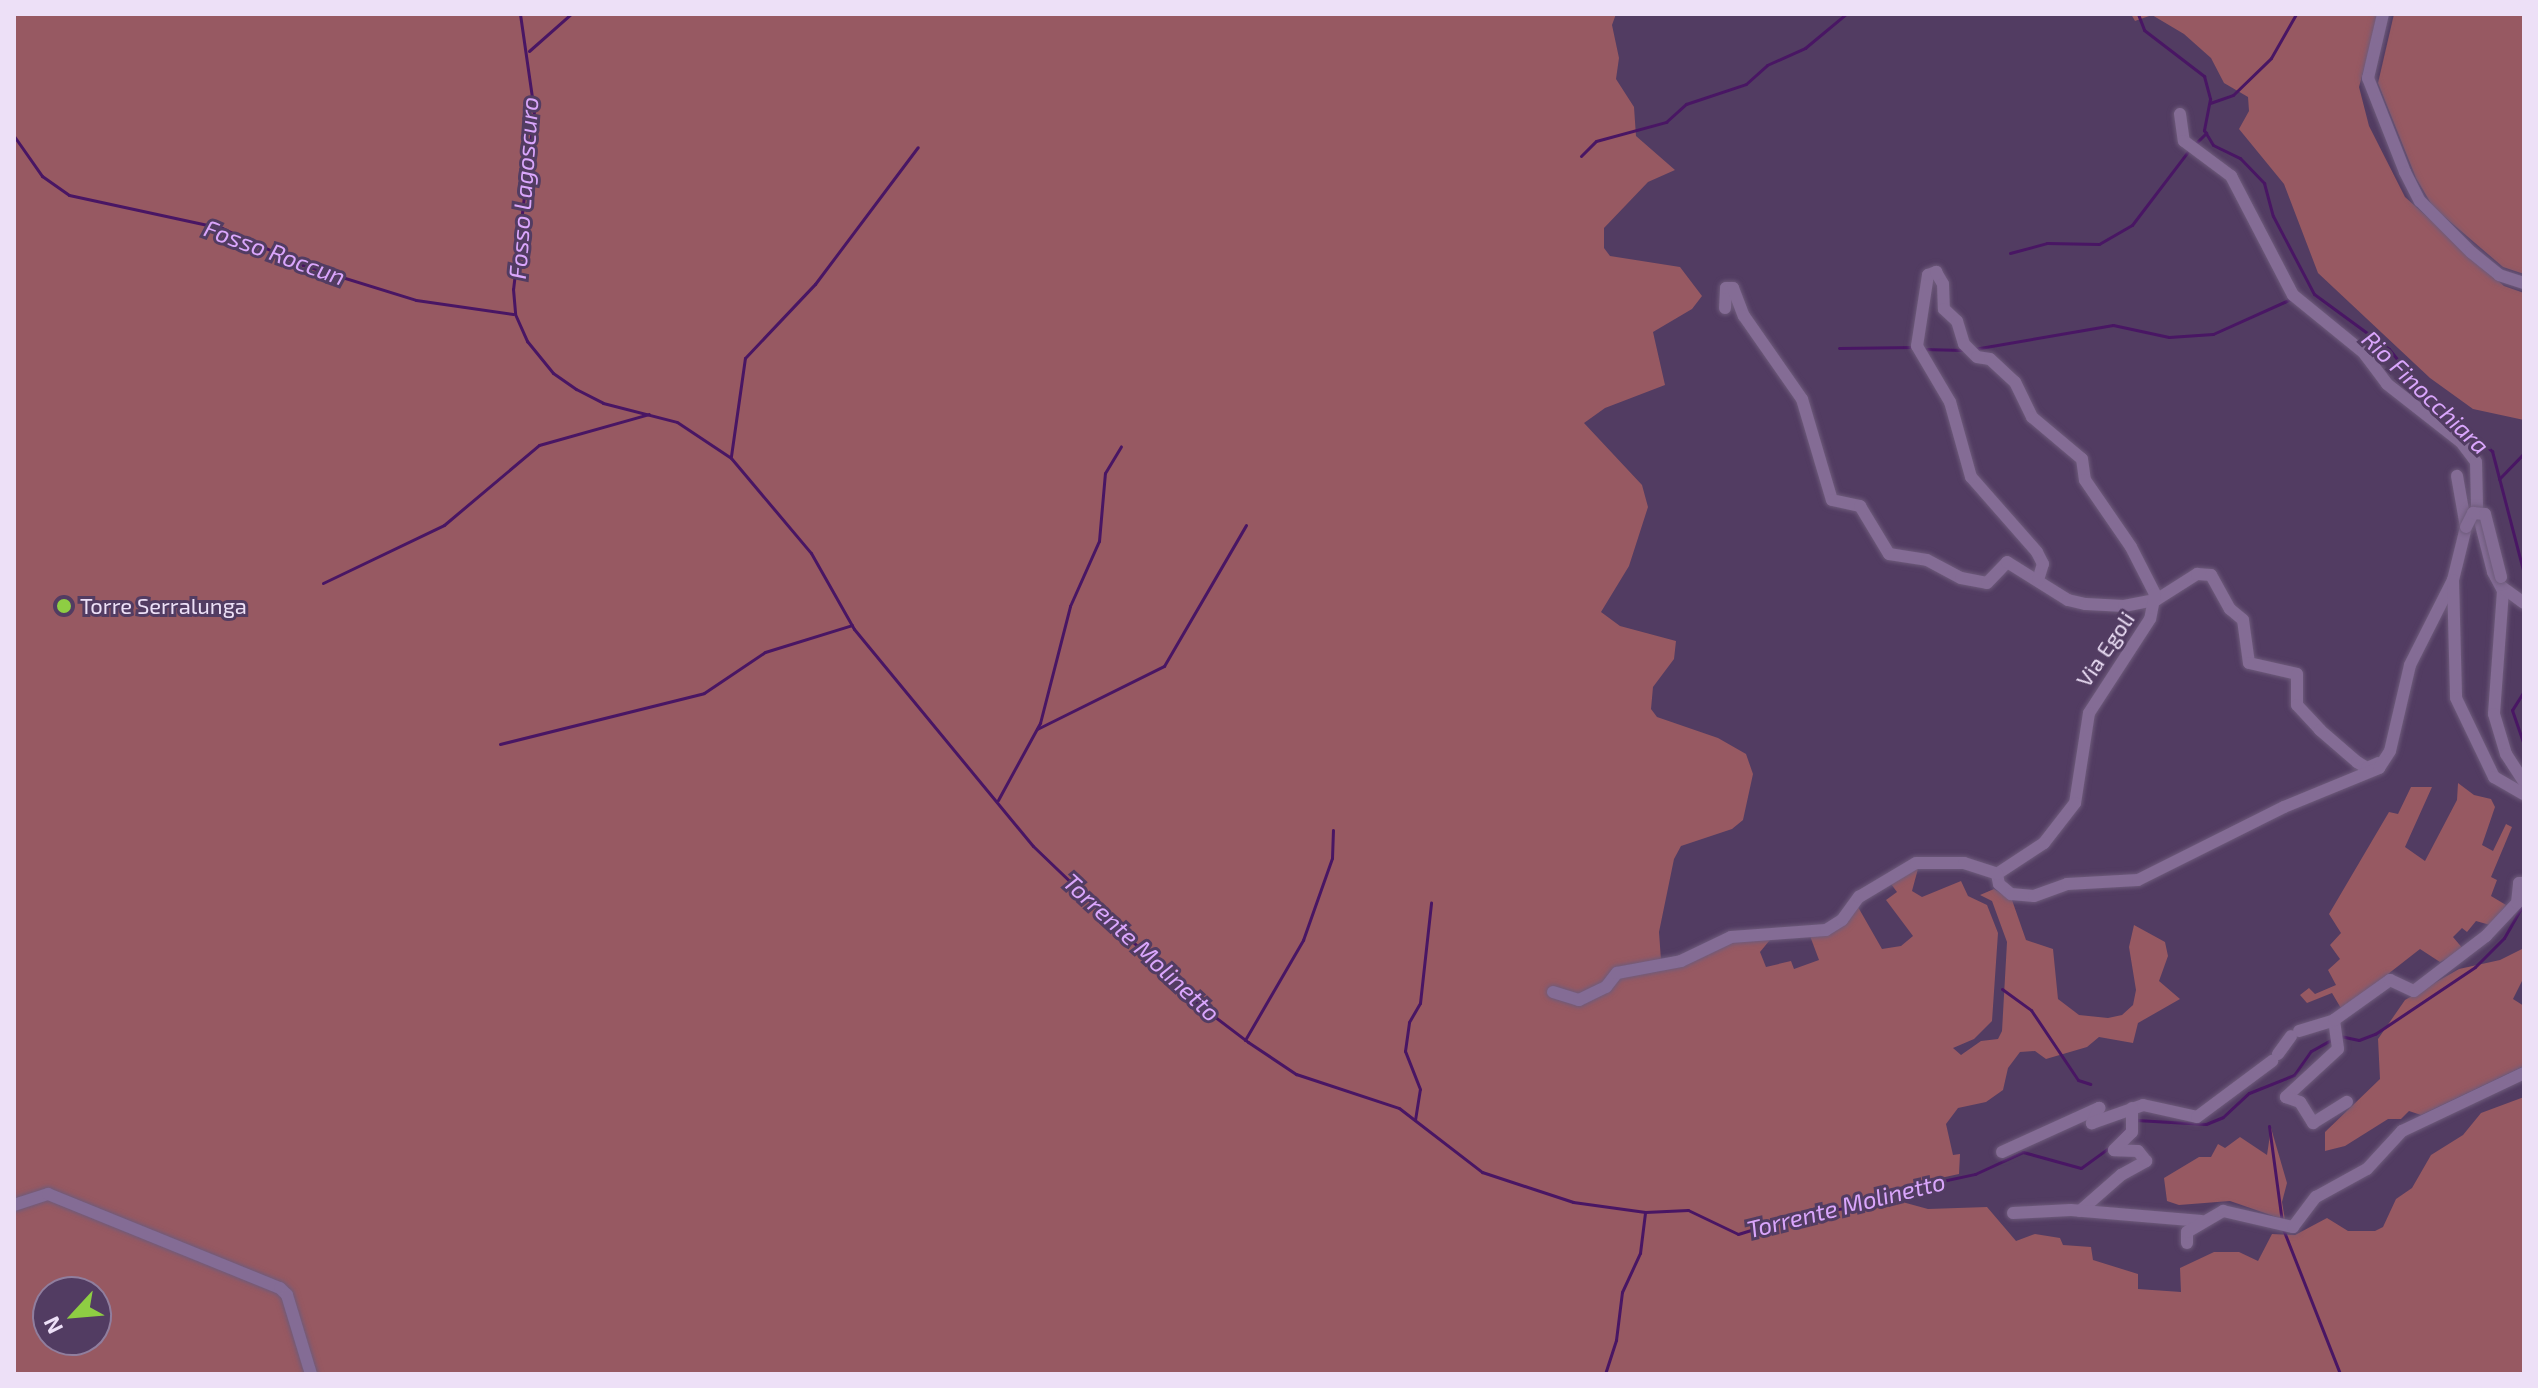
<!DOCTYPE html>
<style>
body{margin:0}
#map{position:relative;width:2538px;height:1388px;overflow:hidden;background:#523c62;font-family:"Exo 2",sans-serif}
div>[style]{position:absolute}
.green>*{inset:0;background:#975962}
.stream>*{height:3px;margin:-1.5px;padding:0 1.5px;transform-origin:1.5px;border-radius:1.5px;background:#491664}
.roads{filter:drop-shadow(0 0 2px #6e5b7b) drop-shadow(0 0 2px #6e5b7b)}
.minor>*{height:12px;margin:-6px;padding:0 6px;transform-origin:6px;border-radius:6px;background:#846c95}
.bridges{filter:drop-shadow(0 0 2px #6e5b7b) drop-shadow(0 0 2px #6e5b7b)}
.minor-bridge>*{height:12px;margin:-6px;padding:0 6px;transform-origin:6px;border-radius:6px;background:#846c95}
.dots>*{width:22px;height:22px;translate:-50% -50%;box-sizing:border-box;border:4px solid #523c62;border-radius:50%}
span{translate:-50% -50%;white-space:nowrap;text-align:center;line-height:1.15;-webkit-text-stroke:6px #523c62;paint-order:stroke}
.poi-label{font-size:22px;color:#ede0f7}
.left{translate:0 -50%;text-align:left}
.street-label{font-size:22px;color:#ede0f7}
.water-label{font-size:24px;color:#daa6fc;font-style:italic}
.frame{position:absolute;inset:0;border:16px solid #ede0f7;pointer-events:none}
.north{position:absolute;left:32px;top:1276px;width:80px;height:80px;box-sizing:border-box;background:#523c62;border:2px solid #907e9e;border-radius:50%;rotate:244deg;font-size:22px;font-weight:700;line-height:32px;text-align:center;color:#ede0f7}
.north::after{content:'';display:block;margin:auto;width:28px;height:36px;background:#8ece43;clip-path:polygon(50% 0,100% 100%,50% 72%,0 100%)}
</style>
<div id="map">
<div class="green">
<div style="clip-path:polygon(evenodd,14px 14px,1616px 14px,1612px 25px,1619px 58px,1616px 79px,1634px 107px,1636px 136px,1675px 170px,1648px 182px,1604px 228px,1604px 248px,1610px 256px,1680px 267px,1702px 296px,1692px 309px,1653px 332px,1665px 385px,1605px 408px,1584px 423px,1642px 485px,1648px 507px,1629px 566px,1601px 612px,1620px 626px,1676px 641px,1674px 659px,1653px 687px,1651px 709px,1657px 717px,1718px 738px,1746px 754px,1753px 774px,1743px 820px,1732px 829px,1681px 846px,1674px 859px,1659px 932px,1661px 960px,1622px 967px,1581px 1002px,1615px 978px,1723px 943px,1774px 935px,1760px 952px,1766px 967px,1791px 961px,1794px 969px,1819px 960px,1810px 936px,1858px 907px,1882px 949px,1901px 946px,1913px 936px,1886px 900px,1897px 892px,1891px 884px,1919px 865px,1912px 891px,1922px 897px,1961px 881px,1968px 896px,1987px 905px,1998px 933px,1992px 1021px,1974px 1039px,1953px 1048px,1961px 1055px,1981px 1041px,1998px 1039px,2002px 1031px,2007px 942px,1992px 901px,1980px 895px,1994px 889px,2012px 900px,2026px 940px,2053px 949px,2058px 999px,2079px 1015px,2108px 1018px,2122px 1015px,2133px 1005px,2136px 990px,2129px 947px,2134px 925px,2165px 942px,2168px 956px,2159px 981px,2180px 999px,2138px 1023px,2133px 1043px,2099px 1037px,2087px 1047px,2046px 1059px,2035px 1051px,2020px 1052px,2008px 1068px,2003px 1090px,1986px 1102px,1958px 1108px,1946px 1124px,1953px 1155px,1960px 1154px,1959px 1174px,1890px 1189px,1895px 1200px,1928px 1209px,1987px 1207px,2016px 1241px,2035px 1234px,2060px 1238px,2063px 1245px,2091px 1247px,2093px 1260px,2138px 1274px,2138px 1289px,2181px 1292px,2180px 1268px,2214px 1252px,2239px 1252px,2258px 1261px,2272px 1234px,2295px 1235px,2327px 1218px,2348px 1231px,2375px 1231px,2383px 1227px,2396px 1199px,2412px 1188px,2431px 1155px,2463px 1135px,2481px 1113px,2524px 1097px,2524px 1374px,14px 1374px,14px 14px,48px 1292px,96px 1292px,96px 1340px,48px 1340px,48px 1292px)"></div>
<div style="clip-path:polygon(2131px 14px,2379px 14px,2359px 87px,2369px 126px,2405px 197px,2504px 286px,2524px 293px,2524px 420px,2473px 409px,2430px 378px,2318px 273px,2284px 184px,2239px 129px,2249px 111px,2248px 97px,2224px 83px,2211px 58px,2184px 34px,2152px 15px,2135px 21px)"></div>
<div style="clip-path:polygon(2394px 14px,2524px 14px,2524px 274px,2503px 267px,2433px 207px,2416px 178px,2378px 83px)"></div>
<div style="clip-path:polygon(2458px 783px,2474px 795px,2491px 799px,2495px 807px,2482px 845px,2493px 851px,2506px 824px,2512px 827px,2491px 877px,2497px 880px,2491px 896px,2506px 905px,2490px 925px,2476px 921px,2467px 932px,2462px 928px,2453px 937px,2464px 950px,2440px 962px,2420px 949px,2342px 1010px,2332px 993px,2307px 1003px,2300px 995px,2309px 988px,2315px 994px,2336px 985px,2328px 970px,2340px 959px,2330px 945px,2341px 933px,2329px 914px,2389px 812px,2398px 814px,2411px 787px,2432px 787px,2405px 847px,2425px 861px,2457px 800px)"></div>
<div style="clip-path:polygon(2524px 948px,2524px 977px,2513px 999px,2524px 1006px,2524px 1066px,2421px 1115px,2409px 1111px,2401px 1119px,2388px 1119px,2345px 1146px,2325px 1151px,2325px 1132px,2380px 1079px,2378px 1039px,2405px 1000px,2459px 969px,2500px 960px)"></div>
<div style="clip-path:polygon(2271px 1128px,2287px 1183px,2282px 1202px,2285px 1220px,2230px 1201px,2179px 1205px,2167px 1201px,2164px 1178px,2199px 1157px,2211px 1157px,2218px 1144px,2225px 1148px,2240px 1137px,2267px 1155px)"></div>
</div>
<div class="stream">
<div style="left:520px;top:14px;width:98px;rotate:81.8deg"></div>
<div style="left:534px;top:111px;width:179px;rotate:96.7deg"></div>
<div style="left:513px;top:289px;width:25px;rotate:85deg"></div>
<div style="left:515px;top:314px;width:30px;rotate:66deg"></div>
<div style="left:527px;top:341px;width:41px;rotate:50.9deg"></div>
<div style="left:553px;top:373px;width:28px;rotate:35deg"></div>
<div style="left:576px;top:389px;width:30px;rotate:27deg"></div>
<div style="left:603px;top:403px;width:76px;rotate:14.4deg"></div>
<div style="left:677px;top:422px;width:65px;rotate:33.7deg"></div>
<div style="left:731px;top:458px;width:124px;rotate:49.9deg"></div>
<div style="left:811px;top:553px;width:87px;rotate:60.5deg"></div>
<div style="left:854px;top:629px;width:281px;rotate:50.5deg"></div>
<div style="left:1033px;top:846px;width:228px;rotate:43.8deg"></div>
<div style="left:1198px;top:1004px;width:63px;rotate:37.2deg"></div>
<div style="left:1248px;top:1042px;width:58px;rotate:33.7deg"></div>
<div style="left:1296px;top:1074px;width:108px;rotate:18.3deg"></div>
<div style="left:1399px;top:1108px;width:105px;rotate:37.6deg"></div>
<div style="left:1482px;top:1172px;width:96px;rotate:18.2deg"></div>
<div style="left:1573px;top:1202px;width:73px;rotate:7.9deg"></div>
<div style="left:1645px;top:1212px;width:43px;rotate:-2.7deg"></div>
<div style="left:1688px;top:1210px;width:55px;rotate:25.6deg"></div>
<div style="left:1738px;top:1234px;width:58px;rotate:-17.2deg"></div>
<div style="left:1793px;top:1217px;width:80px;rotate:-10deg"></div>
<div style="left:1872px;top:1203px;width:36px;rotate:-23deg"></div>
<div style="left:1905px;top:1189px;width:72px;rotate:-12.1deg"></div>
<div style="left:1975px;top:1174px;width:53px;rotate:-24.6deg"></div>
<div style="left:2023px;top:1152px;width:60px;rotate:15.4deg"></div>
<div style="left:2081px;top:1168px;width:36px;rotate:-36deg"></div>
<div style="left:2138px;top:14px;width:17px;rotate:69deg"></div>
<div style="left:2144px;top:30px;width:76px;rotate:37.5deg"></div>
<div style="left:2204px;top:76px;width:24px;rotate:75deg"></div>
<div style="left:2210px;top:99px;width:32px;rotate:101deg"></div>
<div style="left:2204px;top:130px;width:17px;rotate:59deg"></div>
<div style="left:2213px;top:145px;width:30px;rotate:26deg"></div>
<div style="left:2240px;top:158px;width:35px;rotate:46deg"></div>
<div style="left:2264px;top:183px;width:34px;rotate:75deg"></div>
<div style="left:2273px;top:216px;width:88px;rotate:62.3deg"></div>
<div style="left:2314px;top:294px;width:93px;rotate:36.3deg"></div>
<div style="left:2389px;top:349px;width:45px;rotate:51.3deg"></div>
<div style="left:2417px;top:384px;width:101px;rotate:41.8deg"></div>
<div style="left:2492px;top:451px;width:127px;rotate:75.4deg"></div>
<div style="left:529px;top:51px;width:56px;rotate:-41.4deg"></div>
<div style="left:2210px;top:103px;width:24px;rotate:-19deg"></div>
<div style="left:2233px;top:95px;width:53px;rotate:-44.2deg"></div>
<div style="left:2271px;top:58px;width:51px;rotate:-60.4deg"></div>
<div style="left:14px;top:136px;width:49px;rotate:55deg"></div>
<div style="left:42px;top:176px;width:33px;rotate:35deg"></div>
<div style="left:69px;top:195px;width:157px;rotate:12.2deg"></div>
<div style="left:222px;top:228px;width:89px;rotate:24.6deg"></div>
<div style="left:303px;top:265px;width:118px;rotate:17.2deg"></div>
<div style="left:416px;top:300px;width:98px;rotate:8.2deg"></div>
<div style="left:2195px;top:144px;width:16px;rotate:-45deg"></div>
<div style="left:1581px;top:156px;width:21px;rotate:-45deg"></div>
<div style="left:1596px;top:141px;width:73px;rotate:-15.2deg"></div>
<div style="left:1666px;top:122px;width:27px;rotate:-42deg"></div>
<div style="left:1686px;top:104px;width:63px;rotate:-18.4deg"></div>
<div style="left:1746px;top:84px;width:28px;rotate:-42deg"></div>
<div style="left:1767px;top:65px;width:42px;rotate:-24.1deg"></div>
<div style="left:1805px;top:48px;width:53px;rotate:-39.7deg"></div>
<div style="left:2010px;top:253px;width:38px;rotate:-15deg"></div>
<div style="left:2047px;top:243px;width:52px;rotate:1.1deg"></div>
<div style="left:2099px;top:244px;width:38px;rotate:-30deg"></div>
<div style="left:2132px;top:225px;width:96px;rotate:-52.7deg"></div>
<div style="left:1839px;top:348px;width:76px;rotate:-0.8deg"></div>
<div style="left:1923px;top:349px;width:40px;rotate:1.4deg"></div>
<div style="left:1974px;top:349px;width:141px;rotate:-9.8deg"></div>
<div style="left:2113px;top:325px;width:57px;rotate:12.1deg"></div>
<div style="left:2169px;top:337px;width:44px;rotate:-3.9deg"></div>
<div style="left:2213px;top:334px;width:85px;rotate:-24.2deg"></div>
<div style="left:731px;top:456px;width:99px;rotate:-81.9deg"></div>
<div style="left:745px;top:358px;width:102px;rotate:-46.6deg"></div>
<div style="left:815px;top:284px;width:171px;rotate:-53.1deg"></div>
<div style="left:2499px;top:479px;width:36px;rotate:-46deg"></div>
<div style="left:323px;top:583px;width:134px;rotate:-25.6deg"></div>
<div style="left:444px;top:525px;width:124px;rotate:-40.1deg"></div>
<div style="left:539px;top:445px;width:114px;rotate:-15.7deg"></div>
<div style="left:2524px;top:691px;width:22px;rotate:122deg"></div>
<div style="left:2512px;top:710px;width:36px;rotate:71deg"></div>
<div style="left:1037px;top:729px;width:142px;rotate:-26.4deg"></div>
<div style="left:1164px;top:666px;width:163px;rotate:-59.8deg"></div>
<div style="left:500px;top:744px;width:210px;rotate:-14deg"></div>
<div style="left:704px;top:693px;width:73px;rotate:-33.9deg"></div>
<div style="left:765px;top:652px;width:91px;rotate:-17.2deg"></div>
<div style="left:998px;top:800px;width:88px;rotate:-61.4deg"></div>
<div style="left:1040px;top:723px;width:121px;rotate:-75.6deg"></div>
<div style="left:1070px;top:606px;width:71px;rotate:-66deg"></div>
<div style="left:1099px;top:541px;width:68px;rotate:-85deg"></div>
<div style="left:1105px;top:473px;width:31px;rotate:-59deg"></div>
<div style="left:2002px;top:989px;width:36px;rotate:36deg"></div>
<div style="left:2031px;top:1010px;width:84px;rotate:56.1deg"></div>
<div style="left:2078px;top:1080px;width:13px;rotate:18deg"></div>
<div style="left:2340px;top:1036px;width:19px;rotate:12deg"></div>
<div style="left:2359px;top:1040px;width:17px;rotate:-21deg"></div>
<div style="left:2375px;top:1034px;width:120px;rotate:-33.8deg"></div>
<div style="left:2475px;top:967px;width:41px;rotate:-45deg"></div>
<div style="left:2504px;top:938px;width:40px;rotate:-60.3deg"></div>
<div style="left:1245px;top:1040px;width:116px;rotate:-59.9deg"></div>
<div style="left:1303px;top:940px;width:87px;rotate:-70.5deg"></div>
<div style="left:1332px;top:858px;width:28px;rotate:-88deg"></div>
<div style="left:1415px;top:1120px;width:31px;rotate:-81deg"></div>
<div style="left:1420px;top:1089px;width:41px;rotate:-111.5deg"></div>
<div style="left:1405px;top:1051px;width:29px;rotate:-82deg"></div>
<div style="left:1409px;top:1022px;width:22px;rotate:-60deg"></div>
<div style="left:1420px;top:1003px;width:101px;rotate:-83.7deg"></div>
<div style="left:2136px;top:1120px;width:70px;rotate:3.3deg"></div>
<div style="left:2206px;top:1124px;width:18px;rotate:-22deg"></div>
<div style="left:2223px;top:1117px;width:35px;rotate:-43deg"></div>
<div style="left:2249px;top:1093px;width:48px;rotate:-21.8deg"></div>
<div style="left:2294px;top:1075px;width:29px;rotate:-55deg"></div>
<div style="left:2311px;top:1051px;width:25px;rotate:-29deg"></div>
<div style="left:2269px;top:1126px;width:97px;rotate:82.3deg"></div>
<div style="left:2115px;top:1142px;width:23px;rotate:-50deg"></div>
<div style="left:2283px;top:1229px;width:156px;rotate:68.5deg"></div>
<div style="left:1605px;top:1374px;width:36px;rotate:-72deg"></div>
<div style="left:1616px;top:1340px;width:48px;rotate:-82.9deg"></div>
<div style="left:1622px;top:1292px;width:43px;rotate:-65.2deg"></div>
<div style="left:1640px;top:1253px;width:40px;rotate:-82.9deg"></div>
</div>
<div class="roads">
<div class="minor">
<div style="left:2383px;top:14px;width:66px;rotate:103.2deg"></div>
<div style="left:2368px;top:78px;width:101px;rotate:68.5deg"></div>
<div style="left:2405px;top:172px;width:33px;rotate:63deg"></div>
<div style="left:2420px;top:201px;width:72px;rotate:45deg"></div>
<div style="left:2471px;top:252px;width:36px;rotate:39deg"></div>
<div style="left:2499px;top:275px;width:26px;rotate:18deg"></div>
<div style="left:2180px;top:114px;width:27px;rotate:82deg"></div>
<div style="left:2184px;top:141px;width:59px;rotate:36.7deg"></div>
<div style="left:2231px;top:176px;width:134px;rotate:62.5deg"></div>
<div style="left:2293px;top:295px;width:90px;rotate:39.2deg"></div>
<div style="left:2363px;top:352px;width:40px;rotate:53deg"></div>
<div style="left:2387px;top:384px;width:94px;rotate:38.1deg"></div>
<div style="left:2461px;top:442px;width:25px;rotate:53deg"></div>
<div style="left:2476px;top:462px;width:45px;rotate:88.7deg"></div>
<div style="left:1725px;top:308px;width:20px;rotate:-87deg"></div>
<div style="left:1726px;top:288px;width:7px"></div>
<div style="left:1733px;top:288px;width:30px;rotate:69deg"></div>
<div style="left:1744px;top:316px;width:101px;rotate:55.1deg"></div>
<div style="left:1802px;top:399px;width:105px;rotate:73.5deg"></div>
<div style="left:1832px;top:500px;width:29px;rotate:12deg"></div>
<div style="left:1860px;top:506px;width:56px;rotate:58.9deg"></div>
<div style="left:1889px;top:554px;width:38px;rotate:9deg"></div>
<div style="left:1927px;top:560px;width:38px;rotate:28deg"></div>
<div style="left:1961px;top:578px;width:26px;rotate:11deg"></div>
<div style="left:1987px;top:583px;width:29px;rotate:-46deg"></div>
<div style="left:2007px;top:562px;width:72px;rotate:31.9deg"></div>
<div style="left:2068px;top:600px;width:18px;rotate:13deg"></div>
<div style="left:2086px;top:604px;width:38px;rotate:3deg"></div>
<div style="left:2124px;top:606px;width:33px;rotate:-11deg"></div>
<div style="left:2156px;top:600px;width:49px;rotate:-32.4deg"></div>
<div style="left:2197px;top:574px;width:14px;rotate:4deg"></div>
<div style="left:2211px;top:575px;width:39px;rotate:61deg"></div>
<div style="left:2230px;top:609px;width:17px;rotate:40deg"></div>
<div style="left:2243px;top:620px;width:43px;rotate:82.1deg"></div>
<div style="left:2249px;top:663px;width:49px;rotate:12.9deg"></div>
<div style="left:2297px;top:674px;width:31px;rotate:90deg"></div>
<div style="left:2297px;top:705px;width:34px;rotate:47deg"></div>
<div style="left:2320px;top:730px;width:49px;rotate:40.9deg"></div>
<div style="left:2357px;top:762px;width:12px;rotate:31deg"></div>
<div style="left:2367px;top:768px;width:12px;rotate:-24deg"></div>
<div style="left:2479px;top:517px;width:57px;rotate:75.7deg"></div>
<div style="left:2493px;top:572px;width:21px;rotate:62deg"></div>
<div style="left:2503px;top:591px;width:123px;rotate:94.2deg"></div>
<div style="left:2494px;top:714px;width:42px;rotate:73.3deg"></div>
<div style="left:2506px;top:754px;width:33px;rotate:57deg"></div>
<div style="left:2038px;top:580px;width:17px;rotate:-73deg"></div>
<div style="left:2043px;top:564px;width:13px;rotate:-117deg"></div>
<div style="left:2037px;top:552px;width:100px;rotate:-131.3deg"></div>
<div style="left:1971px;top:477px;width:78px;rotate:-105.6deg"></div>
<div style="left:1950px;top:402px;width:65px;rotate:-120.5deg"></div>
<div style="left:1917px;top:346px;width:72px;rotate:-81.2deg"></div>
<div style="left:1928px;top:275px;width:9px;rotate:-21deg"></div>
<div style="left:1936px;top:272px;width:14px;rotate:60deg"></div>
<div style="left:1943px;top:284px;width:25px;rotate:88deg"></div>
<div style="left:1944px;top:309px;width:18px;rotate:43deg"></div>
<div style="left:1957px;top:321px;width:24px;rotate:73deg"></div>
<div style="left:1964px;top:344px;width:18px;rotate:45deg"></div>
<div style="left:1977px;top:357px;width:13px;rotate:9deg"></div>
<div style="left:1990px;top:359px;width:34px;rotate:43deg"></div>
<div style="left:2015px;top:382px;width:39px;rotate:64deg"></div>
<div style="left:2032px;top:417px;width:65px;rotate:40deg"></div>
<div style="left:2082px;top:459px;width:21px;rotate:82deg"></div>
<div style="left:2085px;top:480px;width:81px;rotate:55.5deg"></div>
<div style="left:2131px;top:547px;width:53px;rotate:62.9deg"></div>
<div style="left:2155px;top:594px;width:25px;rotate:101deg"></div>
<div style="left:2150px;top:619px;width:112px;rotate:123deg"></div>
<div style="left:2089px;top:713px;width:91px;rotate:98.8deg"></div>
<div style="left:2075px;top:803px;width:51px;rotate:127.8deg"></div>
<div style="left:2044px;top:843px;width:56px;rotate:146.6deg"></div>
<div style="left:1997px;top:874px;width:10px;rotate:79deg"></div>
<div style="left:1999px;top:884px;width:16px;rotate:40deg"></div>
<div style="left:2011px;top:894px;width:23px;rotate:5deg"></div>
<div style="left:2034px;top:896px;width:35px;rotate:-20deg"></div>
<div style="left:2067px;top:884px;width:71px;rotate:-3.2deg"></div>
<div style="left:2138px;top:880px;width:163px;rotate:-26.6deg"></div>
<div style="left:2284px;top:807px;width:103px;rotate:-22.3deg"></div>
<div style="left:2379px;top:768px;width:20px;rotate:-57deg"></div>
<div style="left:2390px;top:751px;width:88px;rotate:-76.9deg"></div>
<div style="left:2410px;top:665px;width:95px;rotate:-63.2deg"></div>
<div style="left:2453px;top:580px;width:55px;rotate:-76.2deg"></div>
<div style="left:2466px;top:527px;width:52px;rotate:-100deg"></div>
<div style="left:2453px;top:580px;width:118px;rotate:88.5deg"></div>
<div style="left:2456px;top:698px;width:88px;rotate:64.3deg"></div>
<div style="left:2494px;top:777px;width:34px;rotate:30deg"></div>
<div style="left:2502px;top:587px;width:27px;rotate:36deg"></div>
<div style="left:1553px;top:992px;width:27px;rotate:17deg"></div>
<div style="left:1579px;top:1000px;width:30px;rotate:-26deg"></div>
<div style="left:1606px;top:987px;width:18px;rotate:-52deg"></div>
<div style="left:1617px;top:973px;width:65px;rotate:-10.6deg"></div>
<div style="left:1681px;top:961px;width:55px;rotate:-25.6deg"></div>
<div style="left:1731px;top:937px;width:95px;rotate:-4.2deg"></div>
<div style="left:1826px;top:930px;width:19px;rotate:-32deg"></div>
<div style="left:1842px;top:920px;width:29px;rotate:-54deg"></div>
<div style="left:1859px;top:897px;width:66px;rotate:-30.8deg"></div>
<div style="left:1916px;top:863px;width:48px"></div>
<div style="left:1964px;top:863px;width:35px;rotate:18deg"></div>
<div style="left:2334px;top:1020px;width:29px;rotate:82deg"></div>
<div style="left:2338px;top:1049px;width:71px;rotate:137.3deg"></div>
<div style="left:2286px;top:1097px;width:15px;rotate:20deg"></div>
<div style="left:2300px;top:1102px;width:25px;rotate:58deg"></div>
<div style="left:2313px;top:1123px;width:40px;rotate:-32deg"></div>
<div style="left:2299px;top:1031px;width:37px;rotate:-17deg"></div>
<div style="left:2334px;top:1020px;width:69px;rotate:-35.5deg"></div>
<div style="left:2390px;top:980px;width:26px;rotate:25deg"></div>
<div style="left:2414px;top:991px;width:91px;rotate:-37.4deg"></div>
<div style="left:2486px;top:936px;width:45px;rotate:-46.8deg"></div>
<div style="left:2517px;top:903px;width:20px;rotate:-84deg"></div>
<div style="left:2519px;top:883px;width:5px"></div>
<div style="left:2278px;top:1054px;width:22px;rotate:-54deg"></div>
<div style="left:2002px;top:1152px;width:107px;rotate:-24.4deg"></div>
<div style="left:2099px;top:1108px;width:17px;rotate:115deg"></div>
<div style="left:2092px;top:1123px;width:54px;rotate:-19.4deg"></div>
<div style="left:2143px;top:1105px;width:55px;rotate:12.5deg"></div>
<div style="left:2197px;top:1117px;width:94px;rotate:-36.7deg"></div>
<div style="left:14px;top:1205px;width:36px;rotate:-18deg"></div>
<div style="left:48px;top:1194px;width:250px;rotate:22.1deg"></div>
<div style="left:280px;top:1288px;width:10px;rotate:45deg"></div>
<div style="left:287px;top:1295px;width:83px;rotate:73.1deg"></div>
<div style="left:2080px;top:1211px;width:55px;rotate:-41.3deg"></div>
<div style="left:2121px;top:1175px;width:29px;rotate:-29deg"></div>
<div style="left:2146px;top:1161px;width:13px;rotate:-129deg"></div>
<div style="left:2138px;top:1151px;width:24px;rotate:-178deg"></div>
<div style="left:2114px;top:1150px;width:25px;rotate:-45deg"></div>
<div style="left:2132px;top:1132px;width:24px;rotate:-90deg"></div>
<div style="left:2013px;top:1213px;width:58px;rotate:-3deg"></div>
<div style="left:2071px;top:1210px;width:131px;rotate:4.8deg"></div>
<div style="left:2187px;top:1243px;width:11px;rotate:-90deg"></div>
<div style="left:2187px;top:1232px;width:42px;rotate:-30.3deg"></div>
<div style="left:2223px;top:1211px;width:72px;rotate:12.9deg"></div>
<div style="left:2293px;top:1227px;width:38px;rotate:-53deg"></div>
<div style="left:2316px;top:1197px;width:58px;rotate:-28.8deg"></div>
<div style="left:2367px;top:1169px;width:52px;rotate:-47.4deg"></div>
<div style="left:2402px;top:1131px;width:135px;rotate:-25.4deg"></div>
</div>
</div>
<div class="bridges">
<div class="minor-bridge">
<div style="left:2466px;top:527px;width:16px;rotate:-63deg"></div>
<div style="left:2473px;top:513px;width:12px;rotate:5deg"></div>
<div style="left:2485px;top:514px;width:65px;rotate:75.7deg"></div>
</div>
</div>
<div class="dots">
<div style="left:64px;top:606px;background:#8ece43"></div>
</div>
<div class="poi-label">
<span class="left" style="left:80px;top:606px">Torre Serralunga</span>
</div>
<div class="street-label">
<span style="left:2105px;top:649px;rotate:-56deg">Via Egoli</span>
</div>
<div class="water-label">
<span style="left:523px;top:188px;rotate:-86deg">Fosso Lagoscuro</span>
<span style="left:275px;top:252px;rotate:20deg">Fosso Roccun</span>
<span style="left:2426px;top:392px;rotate:44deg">Rio Finocchiara</span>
<span style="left:1142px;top:947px;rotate:43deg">Torrente Molinetto</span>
<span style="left:1846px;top:1205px;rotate:-14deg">Torrente Molinetto</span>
</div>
<div class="frame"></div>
<div class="north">N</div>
</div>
